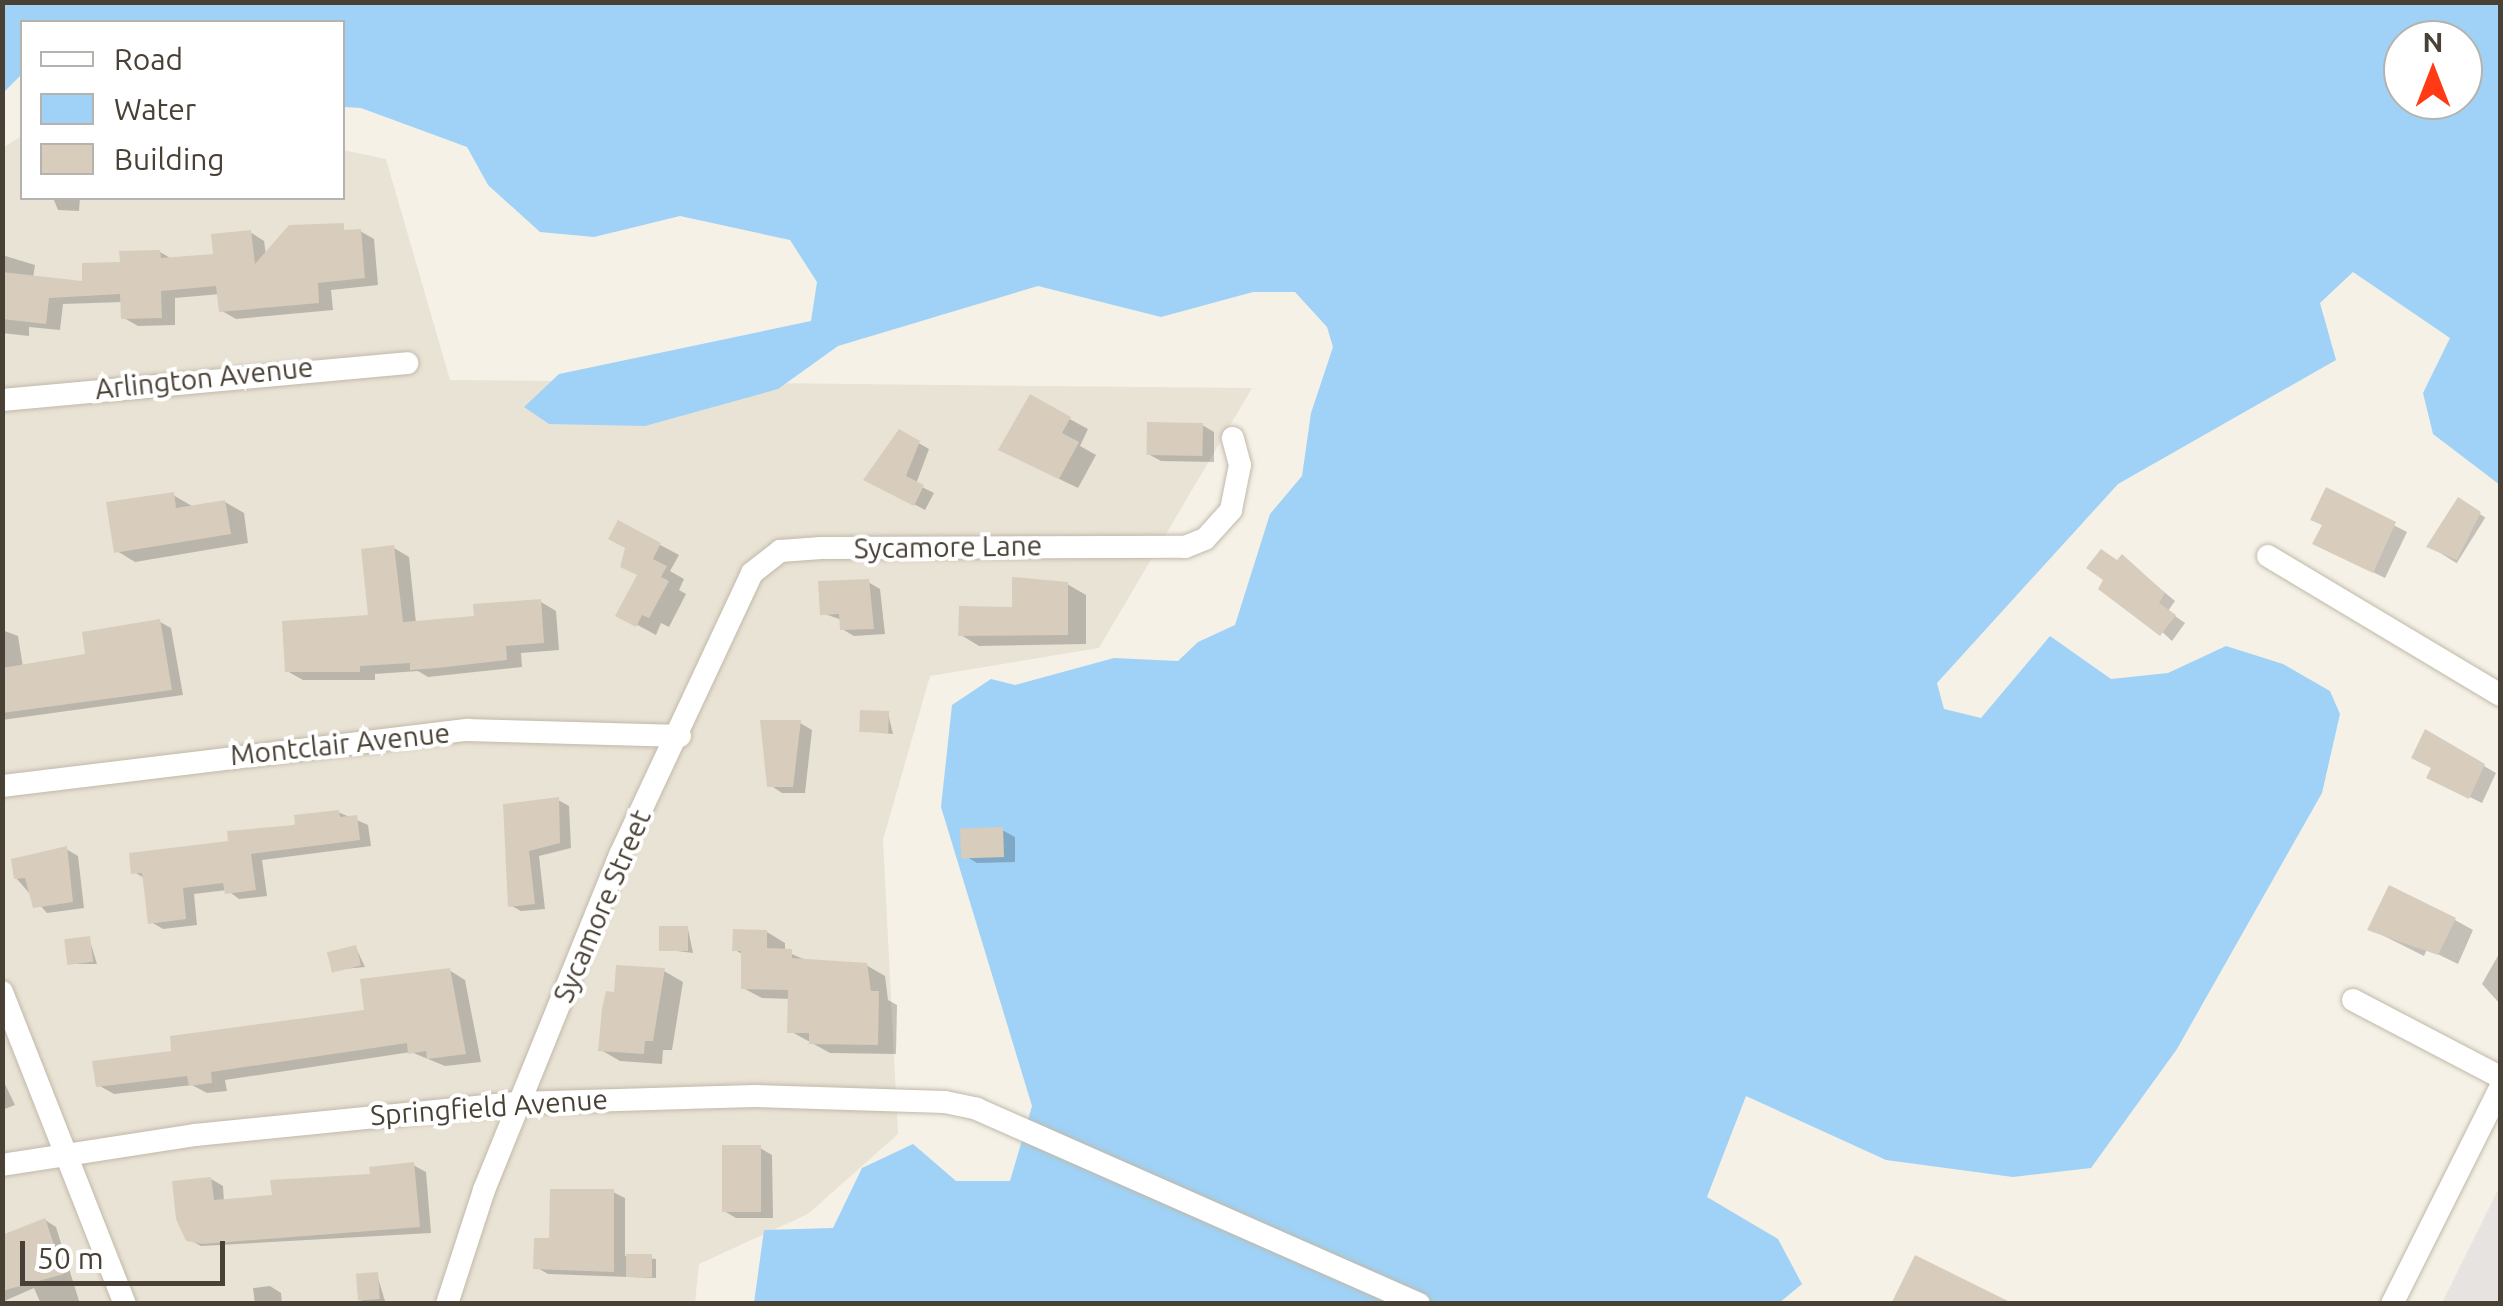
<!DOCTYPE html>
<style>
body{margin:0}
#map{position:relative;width:2503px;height:1306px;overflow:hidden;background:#f5f1e7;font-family:Ubuntu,sans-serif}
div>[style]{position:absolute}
.residential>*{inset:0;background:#e9e3d5}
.parking>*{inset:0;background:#e6e3e0}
.water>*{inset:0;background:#9fd2f6}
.shadow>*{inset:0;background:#0003;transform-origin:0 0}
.building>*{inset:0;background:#d8cdbc;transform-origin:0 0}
.roads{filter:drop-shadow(0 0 2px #c1b9a9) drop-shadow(0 0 2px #c1b9a9)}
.street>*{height:22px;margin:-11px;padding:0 11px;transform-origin:11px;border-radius:11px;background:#fff}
span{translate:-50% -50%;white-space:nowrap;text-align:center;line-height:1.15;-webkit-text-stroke:8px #fff;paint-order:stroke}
.street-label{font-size:28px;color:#494135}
.frame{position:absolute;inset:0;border:5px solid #494135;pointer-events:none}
.legend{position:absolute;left:20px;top:20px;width:325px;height:180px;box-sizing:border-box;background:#fff;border:2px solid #b6b3ae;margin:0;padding:12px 18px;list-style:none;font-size:30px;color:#494135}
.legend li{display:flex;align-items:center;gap:20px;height:50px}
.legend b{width:50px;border:2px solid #b6b3ae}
.north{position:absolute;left:2383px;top:20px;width:100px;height:100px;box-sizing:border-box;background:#fff;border:2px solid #b6b3ae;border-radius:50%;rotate:0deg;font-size:28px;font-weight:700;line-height:40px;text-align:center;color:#494135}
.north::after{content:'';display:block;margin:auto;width:35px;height:45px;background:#ff3a14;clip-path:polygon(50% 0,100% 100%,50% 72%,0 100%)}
.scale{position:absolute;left:20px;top:1241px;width:205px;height:45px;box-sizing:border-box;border:5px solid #494135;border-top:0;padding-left:12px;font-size:30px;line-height:35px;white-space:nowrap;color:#494135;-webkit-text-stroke:8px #fff;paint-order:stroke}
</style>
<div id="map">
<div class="residential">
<div style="clip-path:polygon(22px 136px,22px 198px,342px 198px,343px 150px,386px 159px,450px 380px,1252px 388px,1099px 648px,930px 676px,883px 840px,898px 1134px,808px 1214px,699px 1264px,695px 1303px,3px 1303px,2px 148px)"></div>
</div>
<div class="parking">
<div style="clip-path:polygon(2500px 1186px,2500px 1303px,2442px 1303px)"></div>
</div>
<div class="water">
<div style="clip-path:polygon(evenodd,3px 2px,2500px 3px,2500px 485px,2433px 434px,2423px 393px,2450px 338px,2353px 272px,2320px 303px,2336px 360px,2118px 484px,1937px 683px,1944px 709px,1981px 718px,2050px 636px,2111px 679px,2168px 673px,2226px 646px,2283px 664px,2330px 691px,2340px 714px,2322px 793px,2177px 1049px,2091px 1168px,2013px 1177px,1886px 1160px,1746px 1096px,1707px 1197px,1778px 1239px,1802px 1284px,1779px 1303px,754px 1303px,764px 1230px,833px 1228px,862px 1168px,913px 1144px,956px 1181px,1010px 1181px,1032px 1106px,941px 807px,952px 705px,991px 679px,1015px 685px,1114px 658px,1178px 661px,1198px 642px,1235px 625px,1270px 514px,1302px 476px,1311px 413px,1333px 347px,1327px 327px,1295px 292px,1253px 292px,1161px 317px,1038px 286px,838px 346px,778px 389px,645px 426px,549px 424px,524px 407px,559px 374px,811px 321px,817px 282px,790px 240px,680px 216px,594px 237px,540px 232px,488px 185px,467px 147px,361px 108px,343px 107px,342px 22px,22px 22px,22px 74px,3px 93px,3px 2px,2403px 40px,2463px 40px,2463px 100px,2403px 100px,2403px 40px)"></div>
</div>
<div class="shadow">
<div style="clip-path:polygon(53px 198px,80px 198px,79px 211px,58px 210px)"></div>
<div style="clip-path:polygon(360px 231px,374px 239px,378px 285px,331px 290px,333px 310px,236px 319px,222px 311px,220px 294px,175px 298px,175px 325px,138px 326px,124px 318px,123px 302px,63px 304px,60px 330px,29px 327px,29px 336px,2px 333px,2px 255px,35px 265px,33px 278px,85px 284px,160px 252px,172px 259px,216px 256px,250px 232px,264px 241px,266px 255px)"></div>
<div style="clip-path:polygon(1031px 398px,1088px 429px,1080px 446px,1096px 455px,1078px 488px,1020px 460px)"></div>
<div style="clip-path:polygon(1202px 425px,1214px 432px,1214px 462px,1161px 461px,1148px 454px)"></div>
<div style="clip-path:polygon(899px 432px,929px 449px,916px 484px,934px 493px,925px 510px,867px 479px)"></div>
<div style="clip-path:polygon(2327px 491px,2407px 532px,2385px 578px,2327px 550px)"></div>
<div style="clip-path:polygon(173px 495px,192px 506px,225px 502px,244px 513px,248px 543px,135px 562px,117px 551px)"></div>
<div style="left:2459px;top:501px;width:31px;height:54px;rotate:32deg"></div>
<div style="clip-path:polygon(619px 523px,679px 555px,670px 571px,684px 579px,679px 590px,686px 594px,669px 627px,661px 623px,656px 635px,619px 615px,639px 575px)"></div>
<div style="clip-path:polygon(394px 548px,409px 557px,416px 623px,477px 619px,541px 602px,556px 611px,559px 650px,521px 653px,522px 667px,428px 677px,418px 671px,375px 674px,375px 680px,303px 680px,287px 671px,371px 617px)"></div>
<div style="clip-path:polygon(2122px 557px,2175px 601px,2168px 611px,2185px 623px,2172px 641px,2106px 580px)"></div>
<div style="clip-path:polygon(868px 582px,880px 589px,885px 634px,854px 636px,842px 629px,842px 620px,822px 613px)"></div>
<div style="clip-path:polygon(1067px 584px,1086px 595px,1086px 644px,979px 646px,961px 635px)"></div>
<div style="clip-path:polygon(160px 622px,171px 628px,183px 695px,2px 720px,2px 630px,18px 636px,23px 667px,88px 656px)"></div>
<div style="clip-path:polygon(888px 713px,893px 734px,862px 731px)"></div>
<div style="clip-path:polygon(800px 723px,812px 730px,805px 793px,782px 793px,770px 785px)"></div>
<div style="clip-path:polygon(2426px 732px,2496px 773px,2482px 803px,2441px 783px)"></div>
<div style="clip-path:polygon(558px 800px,569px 806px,571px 848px,539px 856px,545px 909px,521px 911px,510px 905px,506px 806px)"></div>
<div style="clip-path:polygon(338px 812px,368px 825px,371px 846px,262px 860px,267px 896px,239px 899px,227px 890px,194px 894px,197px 925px,163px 929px,151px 922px,146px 879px,134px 872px)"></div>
<div style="clip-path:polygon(1002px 830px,1015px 837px,1015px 862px,977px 863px,965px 856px)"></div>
<div style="clip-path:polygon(66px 849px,78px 856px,84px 908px,47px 913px,16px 878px)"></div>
<div style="clip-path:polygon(2455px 920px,2473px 930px,2458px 964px,2427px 949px,2424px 956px,2370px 929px)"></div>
<div style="clip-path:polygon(688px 929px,693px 953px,661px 949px)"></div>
<div style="clip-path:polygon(767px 932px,785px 943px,785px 951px,810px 962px,866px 965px,885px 976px,888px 1000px,897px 1005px,896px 1054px,830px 1053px,790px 1031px,791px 999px,762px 998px,743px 988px,744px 955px,735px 950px)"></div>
<div style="clip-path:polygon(89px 938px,97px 964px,70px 964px)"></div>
<div style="clip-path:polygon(356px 948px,365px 967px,333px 970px)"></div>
<div style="clip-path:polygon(2500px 952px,2500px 1004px,2482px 984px)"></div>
<div style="clip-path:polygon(449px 970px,465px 980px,481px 1062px,445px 1066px,411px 1052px,225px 1080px,227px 1091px,207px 1093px,192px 1085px,114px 1094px,98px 1085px,367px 1012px)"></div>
<div style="clip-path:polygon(664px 971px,683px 982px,672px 1050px,663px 1050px,662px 1064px,620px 1061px,601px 1050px,616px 995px)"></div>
<div style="clip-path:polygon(2px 1078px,15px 1105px,2px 1110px)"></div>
<div style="clip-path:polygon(760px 1148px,772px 1155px,773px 1218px,736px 1218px,724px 1211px)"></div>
<div style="clip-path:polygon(413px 1165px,426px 1172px,431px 1233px,201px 1246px,188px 1239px,211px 1179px,223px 1186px,224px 1202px,275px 1197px)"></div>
<div style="clip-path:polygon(613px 1192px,625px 1198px,625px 1256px,656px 1259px,656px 1278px,548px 1274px,536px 1267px,551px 1241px)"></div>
<div style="clip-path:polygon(45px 1220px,56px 1227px,80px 1304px,41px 1304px,34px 1288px,2px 1302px,2px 1238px)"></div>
<div style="clip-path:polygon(377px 1275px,385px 1301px,365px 1302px,360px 1300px)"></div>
<div style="clip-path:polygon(270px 1286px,281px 1293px,282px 1304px,255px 1304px,253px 1288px)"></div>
</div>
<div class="building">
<div style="clip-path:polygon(344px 223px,344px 230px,361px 229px,365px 278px,318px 283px,319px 303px,219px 312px,216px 286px,161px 291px,162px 318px,121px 319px,120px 294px,49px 298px,46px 324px,2px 319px,2px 272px,82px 281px,82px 263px,120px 262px,119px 251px,160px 250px,161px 258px,213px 254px,211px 234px,251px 230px,255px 264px,289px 225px)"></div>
<div style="clip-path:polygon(1030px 394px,1071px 417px,1062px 433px,1079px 442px,1059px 479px,998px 450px)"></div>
<div style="left:1147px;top:422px;width:56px;height:33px;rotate:1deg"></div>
<div style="clip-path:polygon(899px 429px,920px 441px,906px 476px,924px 485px,914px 506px,863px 480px)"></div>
<div style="clip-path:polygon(2326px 487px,2396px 522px,2373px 573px,2312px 544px,2322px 525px,2310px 520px)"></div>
<div style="clip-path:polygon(174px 492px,176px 508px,225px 500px,231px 534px,114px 553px,106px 502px)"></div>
<div style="clip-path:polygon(2458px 497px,2481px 512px,2457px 560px,2426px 547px)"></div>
<div style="clip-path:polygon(618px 520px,661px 543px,653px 559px,667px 566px,661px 577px,669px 581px,649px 618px,642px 615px,636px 627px,615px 616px,637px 575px,620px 567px,625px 548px,608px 539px)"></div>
<div style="clip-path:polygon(394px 545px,403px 622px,474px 616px,473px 604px,541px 599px,544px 643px,506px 646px,507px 660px,437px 668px,410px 670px,410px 663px,360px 666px,360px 672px,285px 672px,282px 621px,368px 615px,361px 549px)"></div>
<div style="clip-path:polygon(2101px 549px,2117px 560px,2122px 554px,2165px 593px,2159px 603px,2176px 615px,2160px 636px,2098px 589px,2103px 580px,2086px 568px)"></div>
<div style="clip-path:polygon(1012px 577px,1068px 582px,1068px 635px,958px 636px,959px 606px,1012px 607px)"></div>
<div style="clip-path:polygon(869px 579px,874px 629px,840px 630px,839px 614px,820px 615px,818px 581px)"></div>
<div style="clip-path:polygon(160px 619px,172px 690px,2px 713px,2px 668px,85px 654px,82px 632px)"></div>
<div style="left:860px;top:710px;width:29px;height:22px;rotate:2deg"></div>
<div style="clip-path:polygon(760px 720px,801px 720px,793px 787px,767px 787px)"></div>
<div style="clip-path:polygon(2425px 729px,2485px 764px,2469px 799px,2426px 778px,2431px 768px,2411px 758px)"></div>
<div style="clip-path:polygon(559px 797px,560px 843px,529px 851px,535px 904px,508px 907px,503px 804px)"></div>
<div style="clip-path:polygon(339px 810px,340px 817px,357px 815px,360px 840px,251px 854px,256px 890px,225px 894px,223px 883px,183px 888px,186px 919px,148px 924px,142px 873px,131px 874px,129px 853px,228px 841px,227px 831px,295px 825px,294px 815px)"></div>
<div style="left:1003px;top:827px;width:30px;height:43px;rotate:88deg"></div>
<div style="clip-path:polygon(67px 846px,73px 902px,33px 908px,25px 878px,14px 879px,11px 859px)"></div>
<div style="clip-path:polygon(2389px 885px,2456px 918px,2438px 955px,2367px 930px)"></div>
<div style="left:659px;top:926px;width:29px;height:25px"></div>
<div style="clip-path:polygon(733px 929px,767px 930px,767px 948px,792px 949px,792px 958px,867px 963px,871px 991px,879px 991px,878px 1045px,809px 1044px,809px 1033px,787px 1033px,788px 990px,741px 989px,741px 951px,732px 951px)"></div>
<div style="left:90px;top:936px;width:26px;height:26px;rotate:83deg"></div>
<div style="left:356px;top:945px;width:21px;height:30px;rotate:76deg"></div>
<div style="clip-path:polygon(616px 965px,665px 968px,653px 1041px,645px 1041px,644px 1054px,598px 1051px,602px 1009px,606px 991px,614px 992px)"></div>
<div style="clip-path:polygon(450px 968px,466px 1054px,427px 1059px,426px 1051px,408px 1054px,407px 1043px,211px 1072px,212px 1083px,189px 1086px,187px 1076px,96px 1087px,92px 1061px,171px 1051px,170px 1036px,364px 1010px,360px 979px)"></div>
<div style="left:722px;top:1145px;width:39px;height:67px"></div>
<div style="clip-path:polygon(414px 1162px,420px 1227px,203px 1244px,186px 1241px,176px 1219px,172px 1181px,211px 1177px,214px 1200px,272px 1195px,270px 1180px,370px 1174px,369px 1167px)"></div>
<div style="clip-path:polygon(550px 1189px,614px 1189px,614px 1272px,533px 1269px,534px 1238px,549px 1238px)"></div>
<div style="clip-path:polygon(45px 1218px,64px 1274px,2px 1291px,2px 1235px)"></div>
<div style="left:626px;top:1254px;width:26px;height:23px"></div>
<div style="clip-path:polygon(1915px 1255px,2014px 1304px,1891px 1304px)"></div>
<div style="left:378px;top:1272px;width:27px;height:22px;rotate:86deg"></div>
</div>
<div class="roads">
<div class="street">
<div style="left:2px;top:400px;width:407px;rotate:-5.2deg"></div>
<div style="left:2268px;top:556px;width:270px;rotate:30.9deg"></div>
<div style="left:2px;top:786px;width:469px;rotate:-6.9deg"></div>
<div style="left:468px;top:730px;width:212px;rotate:1.6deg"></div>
<div style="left:2px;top:992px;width:335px;rotate:68.5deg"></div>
<div style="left:2353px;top:1000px;width:166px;rotate:27.6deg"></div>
<div style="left:2px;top:1165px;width:195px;rotate:-8.8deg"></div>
<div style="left:195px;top:1135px;width:325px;rotate:-5.7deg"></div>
<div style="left:518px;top:1103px;width:237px;rotate:-1.7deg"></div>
<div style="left:755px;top:1096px;width:190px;rotate:1.8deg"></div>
<div style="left:945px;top:1102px;width:33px;rotate:12deg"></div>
<div style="left:977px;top:1109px;width:483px;rotate:23.8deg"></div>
<div style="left:447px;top:1304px;width:120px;rotate:-72deg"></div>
<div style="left:484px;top:1190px;width:362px;rotate:-67.9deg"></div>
<div style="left:620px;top:855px;width:311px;rotate:-64.9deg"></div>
<div style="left:752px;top:573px;width:36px;rotate:-38deg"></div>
<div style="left:780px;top:551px;width:41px;rotate:-4.2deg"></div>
<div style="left:821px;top:548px;width:364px;rotate:-0.2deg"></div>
<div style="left:1185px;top:547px;width:22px;rotate:-22deg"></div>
<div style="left:1205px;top:539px;width:39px;rotate:-48deg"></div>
<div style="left:1231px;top:510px;width:46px;rotate:-78.7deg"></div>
<div style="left:1240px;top:465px;width:28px;rotate:-105deg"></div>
<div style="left:2392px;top:1304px;width:241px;rotate:-63.4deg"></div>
</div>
</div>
<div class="street-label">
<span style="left:204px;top:378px;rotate:-6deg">Arlington Avenue</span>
<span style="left:948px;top:547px;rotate:-1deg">Sycamore Lane</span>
<span style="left:340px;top:744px;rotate:-6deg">Montclair Avenue</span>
<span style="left:602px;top:906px;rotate:-67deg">Sycamore Street</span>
<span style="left:489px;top:1107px;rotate:-4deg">Springfield Avenue</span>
</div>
<div class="frame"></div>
<ul class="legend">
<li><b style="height:12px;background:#fff"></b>Road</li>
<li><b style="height:28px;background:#9fd2f6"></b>Water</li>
<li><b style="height:28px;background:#d8cdbc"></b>Building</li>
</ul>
<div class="north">N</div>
<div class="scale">50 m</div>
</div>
